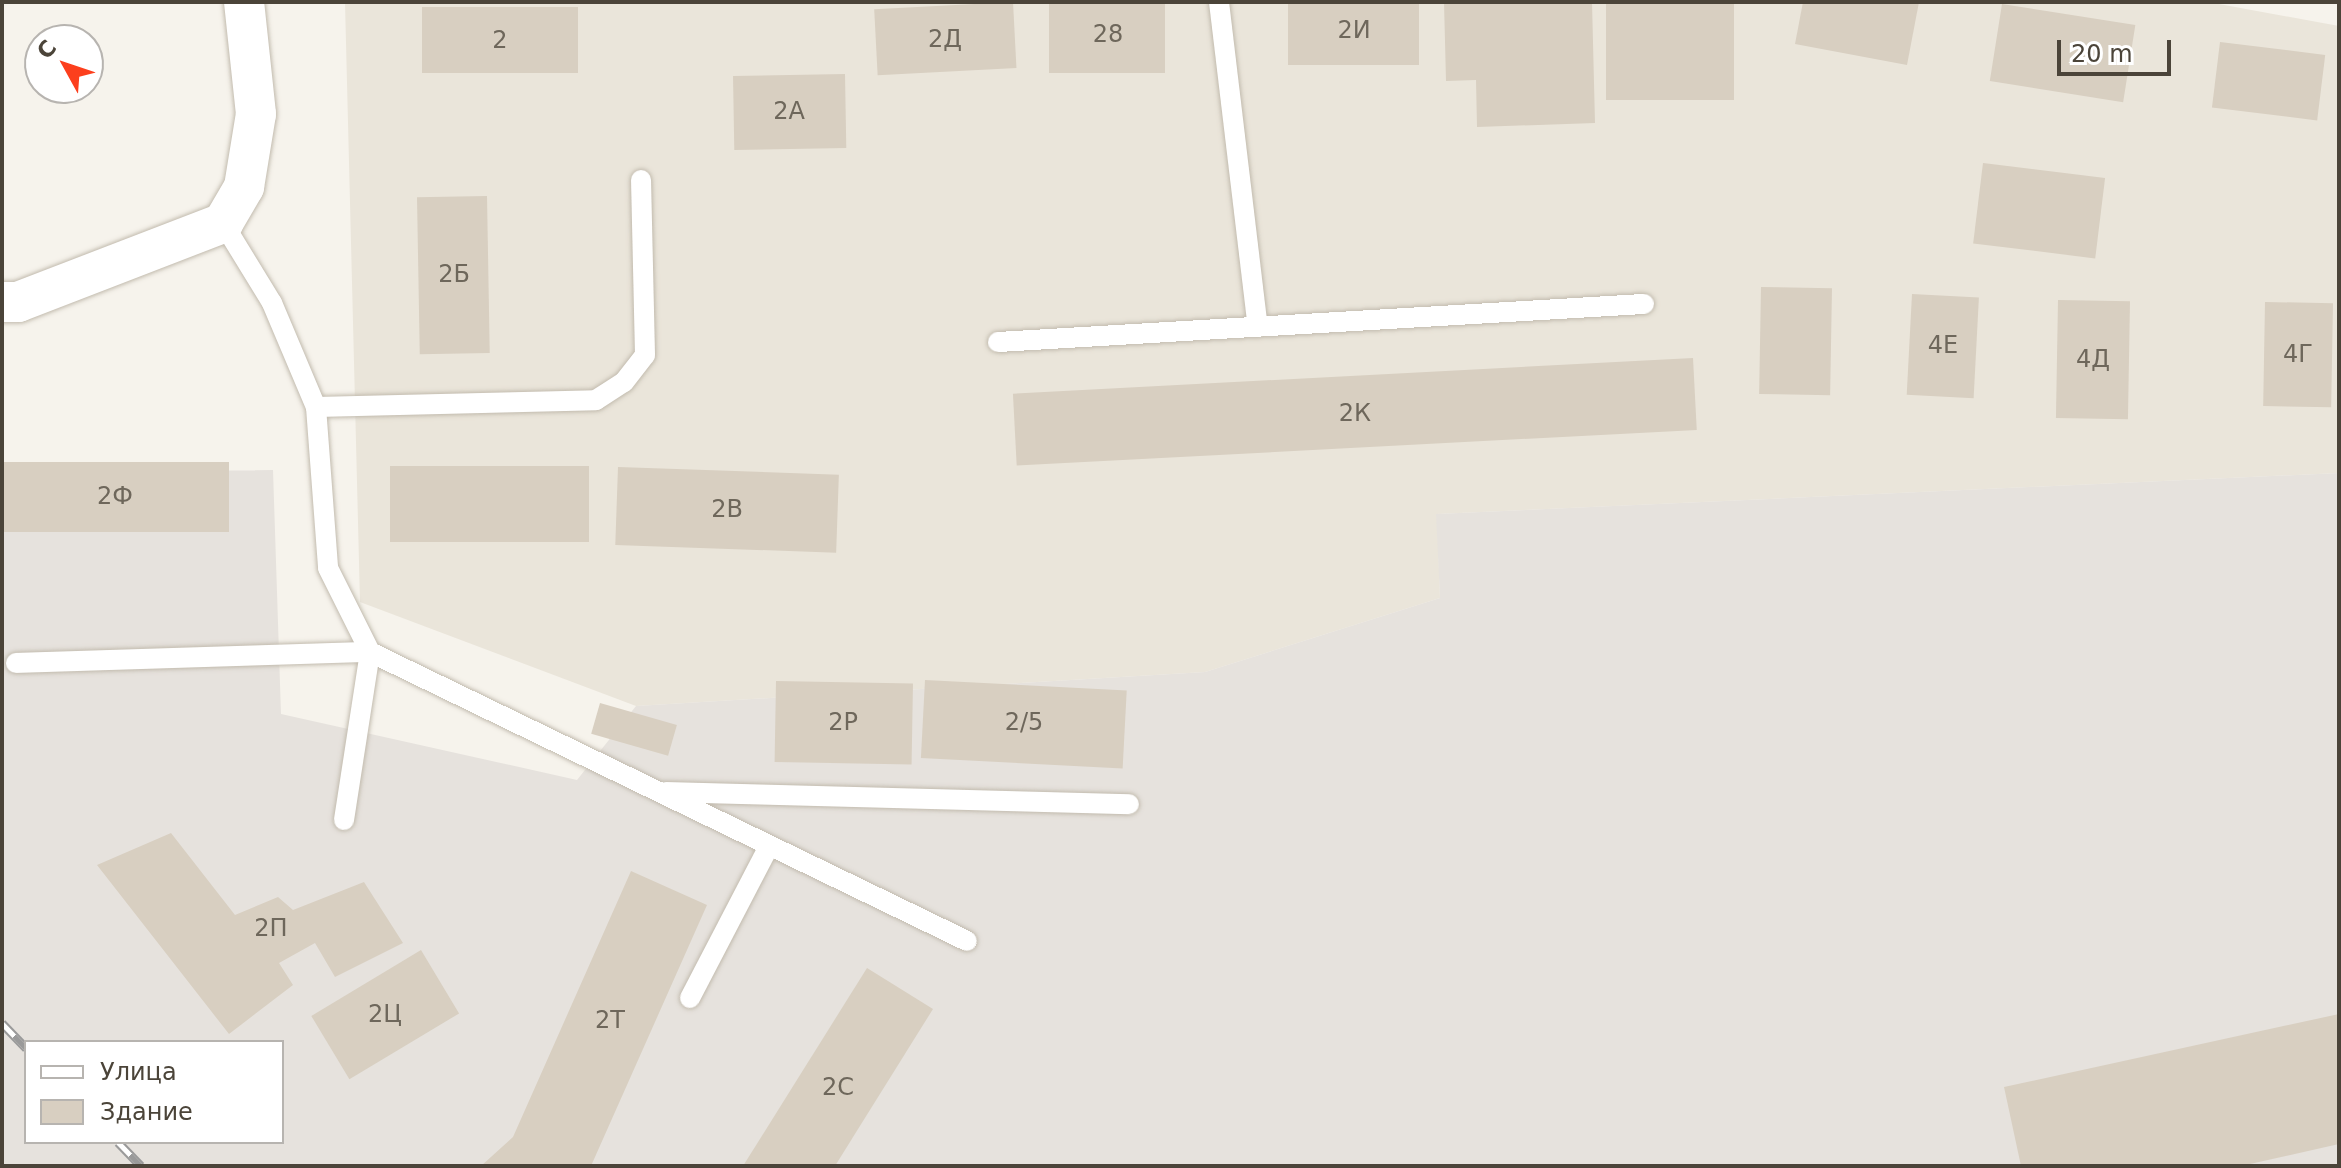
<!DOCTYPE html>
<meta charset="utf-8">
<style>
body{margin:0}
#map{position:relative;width:2341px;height:1168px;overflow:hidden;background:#f6f3ec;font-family:"DejaVu Sans",sans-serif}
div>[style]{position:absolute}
.residential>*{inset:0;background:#eae5da}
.industrial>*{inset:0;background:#e6e2dd}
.building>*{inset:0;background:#d8cfc1;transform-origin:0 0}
.roads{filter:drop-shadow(0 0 2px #c2bbae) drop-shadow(0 0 2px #c2bbae)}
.lane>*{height:20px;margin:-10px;padding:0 10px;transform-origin:10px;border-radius:10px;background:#fff}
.street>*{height:40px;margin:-20px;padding:0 20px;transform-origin:20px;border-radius:20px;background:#fff}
.rail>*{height:9px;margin-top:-4.5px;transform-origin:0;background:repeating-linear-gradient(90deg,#fff 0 18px,#9a9a9a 0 36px);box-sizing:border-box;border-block:2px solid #9a9a9a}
span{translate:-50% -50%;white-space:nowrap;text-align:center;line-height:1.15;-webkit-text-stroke:6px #fff;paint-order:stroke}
.number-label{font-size:24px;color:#6e675b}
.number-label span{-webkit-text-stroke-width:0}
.frame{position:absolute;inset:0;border:4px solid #4b4439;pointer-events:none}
.legend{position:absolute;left:24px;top:1040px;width:260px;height:104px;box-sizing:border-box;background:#fff;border:2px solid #b7b4b0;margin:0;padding:10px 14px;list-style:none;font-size:24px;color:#4b4439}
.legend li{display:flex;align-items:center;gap:16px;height:40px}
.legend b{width:40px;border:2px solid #b7b4b0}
.north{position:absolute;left:24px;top:24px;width:80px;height:80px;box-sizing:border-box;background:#fff;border:2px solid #b7b4b0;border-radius:50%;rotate:310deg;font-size:22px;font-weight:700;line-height:32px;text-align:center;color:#4b4439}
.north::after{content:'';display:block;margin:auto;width:28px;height:36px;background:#fc3f1d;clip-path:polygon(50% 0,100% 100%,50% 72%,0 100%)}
.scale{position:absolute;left:2057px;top:40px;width:114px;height:36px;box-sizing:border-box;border:4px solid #4b4439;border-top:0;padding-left:10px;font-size:24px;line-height:28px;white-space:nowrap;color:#4b4439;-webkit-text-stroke:6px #fff;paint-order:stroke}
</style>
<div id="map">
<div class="residential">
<div style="clip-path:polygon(2208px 2px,2339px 26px,2339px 473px,1437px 514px,1440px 598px,1205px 672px,636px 706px,360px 602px,345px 3px)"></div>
</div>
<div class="industrial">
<div style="clip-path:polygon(evenodd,273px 470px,281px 714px,577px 780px,636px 706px,1205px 672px,1440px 598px,1436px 514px,2339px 473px,2339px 1166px,2px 1166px,2px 473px,273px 470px,26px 1042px,282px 1042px,282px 1142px,26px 1142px,26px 1042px)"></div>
</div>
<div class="building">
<div style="left:1013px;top:2px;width:66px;height:139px;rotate:87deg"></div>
<div style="left:1049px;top:2px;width:116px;height:71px"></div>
<div style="left:1288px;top:2px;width:131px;height:63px"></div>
<div style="clip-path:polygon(1444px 2px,1592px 2px,1595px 123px,1477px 127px,1476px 80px,1446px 81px)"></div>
<div style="left:1606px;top:2px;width:128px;height:98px"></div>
<div style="clip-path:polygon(1803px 2px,1919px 2px,1907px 65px,1795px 44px)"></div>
<div style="left:2002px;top:4px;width:135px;height:78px;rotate:9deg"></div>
<div style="left:422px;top:7px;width:156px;height:66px"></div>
<div style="left:2220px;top:42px;width:106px;height:66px;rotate:7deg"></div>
<div style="left:845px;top:74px;width:74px;height:112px;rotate:89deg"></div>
<div style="left:1983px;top:163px;width:123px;height:81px;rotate:7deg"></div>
<div style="left:487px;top:196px;width:157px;height:70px;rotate:89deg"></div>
<div style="left:1761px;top:287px;width:71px;height:107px;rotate:1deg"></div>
<div style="left:1912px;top:294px;width:67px;height:101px;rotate:3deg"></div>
<div style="left:2058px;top:300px;width:72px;height:118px;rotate:1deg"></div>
<div style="left:2265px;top:302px;width:68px;height:104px;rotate:1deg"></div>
<div style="left:1693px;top:358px;width:72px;height:681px;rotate:87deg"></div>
<div style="left:2px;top:462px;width:227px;height:70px"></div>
<div style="left:390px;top:466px;width:199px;height:76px"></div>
<div style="left:618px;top:467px;width:221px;height:78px;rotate:2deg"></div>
<div style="left:925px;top:680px;width:202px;height:78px;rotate:3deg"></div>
<div style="left:776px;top:681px;width:137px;height:81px;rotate:1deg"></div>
<div style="left:600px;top:703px;width:80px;height:32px;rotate:16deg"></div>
<div style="clip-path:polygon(171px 833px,235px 915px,278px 897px,293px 910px,364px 882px,403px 943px,335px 977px,315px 943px,279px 963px,293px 985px,229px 1034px,97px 865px)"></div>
<div style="clip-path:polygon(631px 871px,707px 905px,591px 1166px,481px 1166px,513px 1137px)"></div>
<div style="left:421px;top:950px;width:74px;height:128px;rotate:59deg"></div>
<div style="clip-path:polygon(867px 968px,933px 1009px,835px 1166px,743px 1166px)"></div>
<div style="clip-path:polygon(2339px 1014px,2339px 1144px,2241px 1166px,2021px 1166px,2004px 1087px)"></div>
</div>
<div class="roads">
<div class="lane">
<div style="left:1219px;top:2px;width:327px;rotate:83.2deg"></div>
<div style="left:223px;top:223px;width:94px;rotate:58.5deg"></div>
<div style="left:272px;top:303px;width:113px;rotate:67.1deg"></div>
<div style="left:316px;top:407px;width:161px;rotate:85.7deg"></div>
<div style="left:328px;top:568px;width:94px;rotate:63.4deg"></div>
<div style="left:370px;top:652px;width:663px;rotate:25.83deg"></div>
<div style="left:998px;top:342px;width:647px;rotate:-3.37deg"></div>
<div style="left:316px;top:407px;width:280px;rotate:-1.4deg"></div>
<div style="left:596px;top:400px;width:33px;rotate:-33deg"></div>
<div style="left:624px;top:382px;width:34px;rotate:-52deg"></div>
<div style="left:645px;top:355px;width:175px;rotate:-91.3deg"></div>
<div style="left:16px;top:663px;width:354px;rotate:-1.8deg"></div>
<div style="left:370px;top:652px;width:170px;rotate:98.8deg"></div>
<div style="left:666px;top:792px;width:463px;rotate:1.5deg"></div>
<div style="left:690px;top:998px;width:171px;rotate:-62.5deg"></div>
</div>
<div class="street">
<div style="left:2px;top:302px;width:16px"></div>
<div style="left:18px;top:302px;width:220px;rotate:-21.1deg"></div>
<div style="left:223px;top:223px;width:42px;rotate:-59.7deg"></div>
<div style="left:244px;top:187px;width:74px;rotate:-80.7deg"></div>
<div style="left:256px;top:114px;width:113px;rotate:-96.1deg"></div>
</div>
</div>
<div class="rail">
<div style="left:2px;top:1023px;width:35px;rotate:46deg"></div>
<div style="left:118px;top:1142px;width:33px;rotate:46deg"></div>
</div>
<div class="number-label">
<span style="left:1354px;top:31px">2И</span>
<span style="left:1108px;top:35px">28</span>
<span style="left:945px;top:40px">2Д</span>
<span style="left:500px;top:41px">2</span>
<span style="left:789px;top:112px">2А</span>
<span style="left:454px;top:275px">2Б</span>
<span style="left:1943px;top:346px">4Е</span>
<span style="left:2298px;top:355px">4Г</span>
<span style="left:2093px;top:360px">4Д</span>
<span style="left:1355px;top:414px">2К</span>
<span style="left:115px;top:497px">2Ф</span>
<span style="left:727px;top:510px">2В</span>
<span style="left:843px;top:723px">2Р</span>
<span style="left:1024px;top:723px">2/5</span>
<span style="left:271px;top:929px">2П</span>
<span style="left:385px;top:1015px">2Ц</span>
<span style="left:610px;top:1021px">2Т</span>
<span style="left:838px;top:1088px">2С</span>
</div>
<div class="frame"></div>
<ul class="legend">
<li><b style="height:10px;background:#fff"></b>Улица</li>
<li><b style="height:22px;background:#d8cfc1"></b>Здание</li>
</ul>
<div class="north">С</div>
<div class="scale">20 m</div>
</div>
